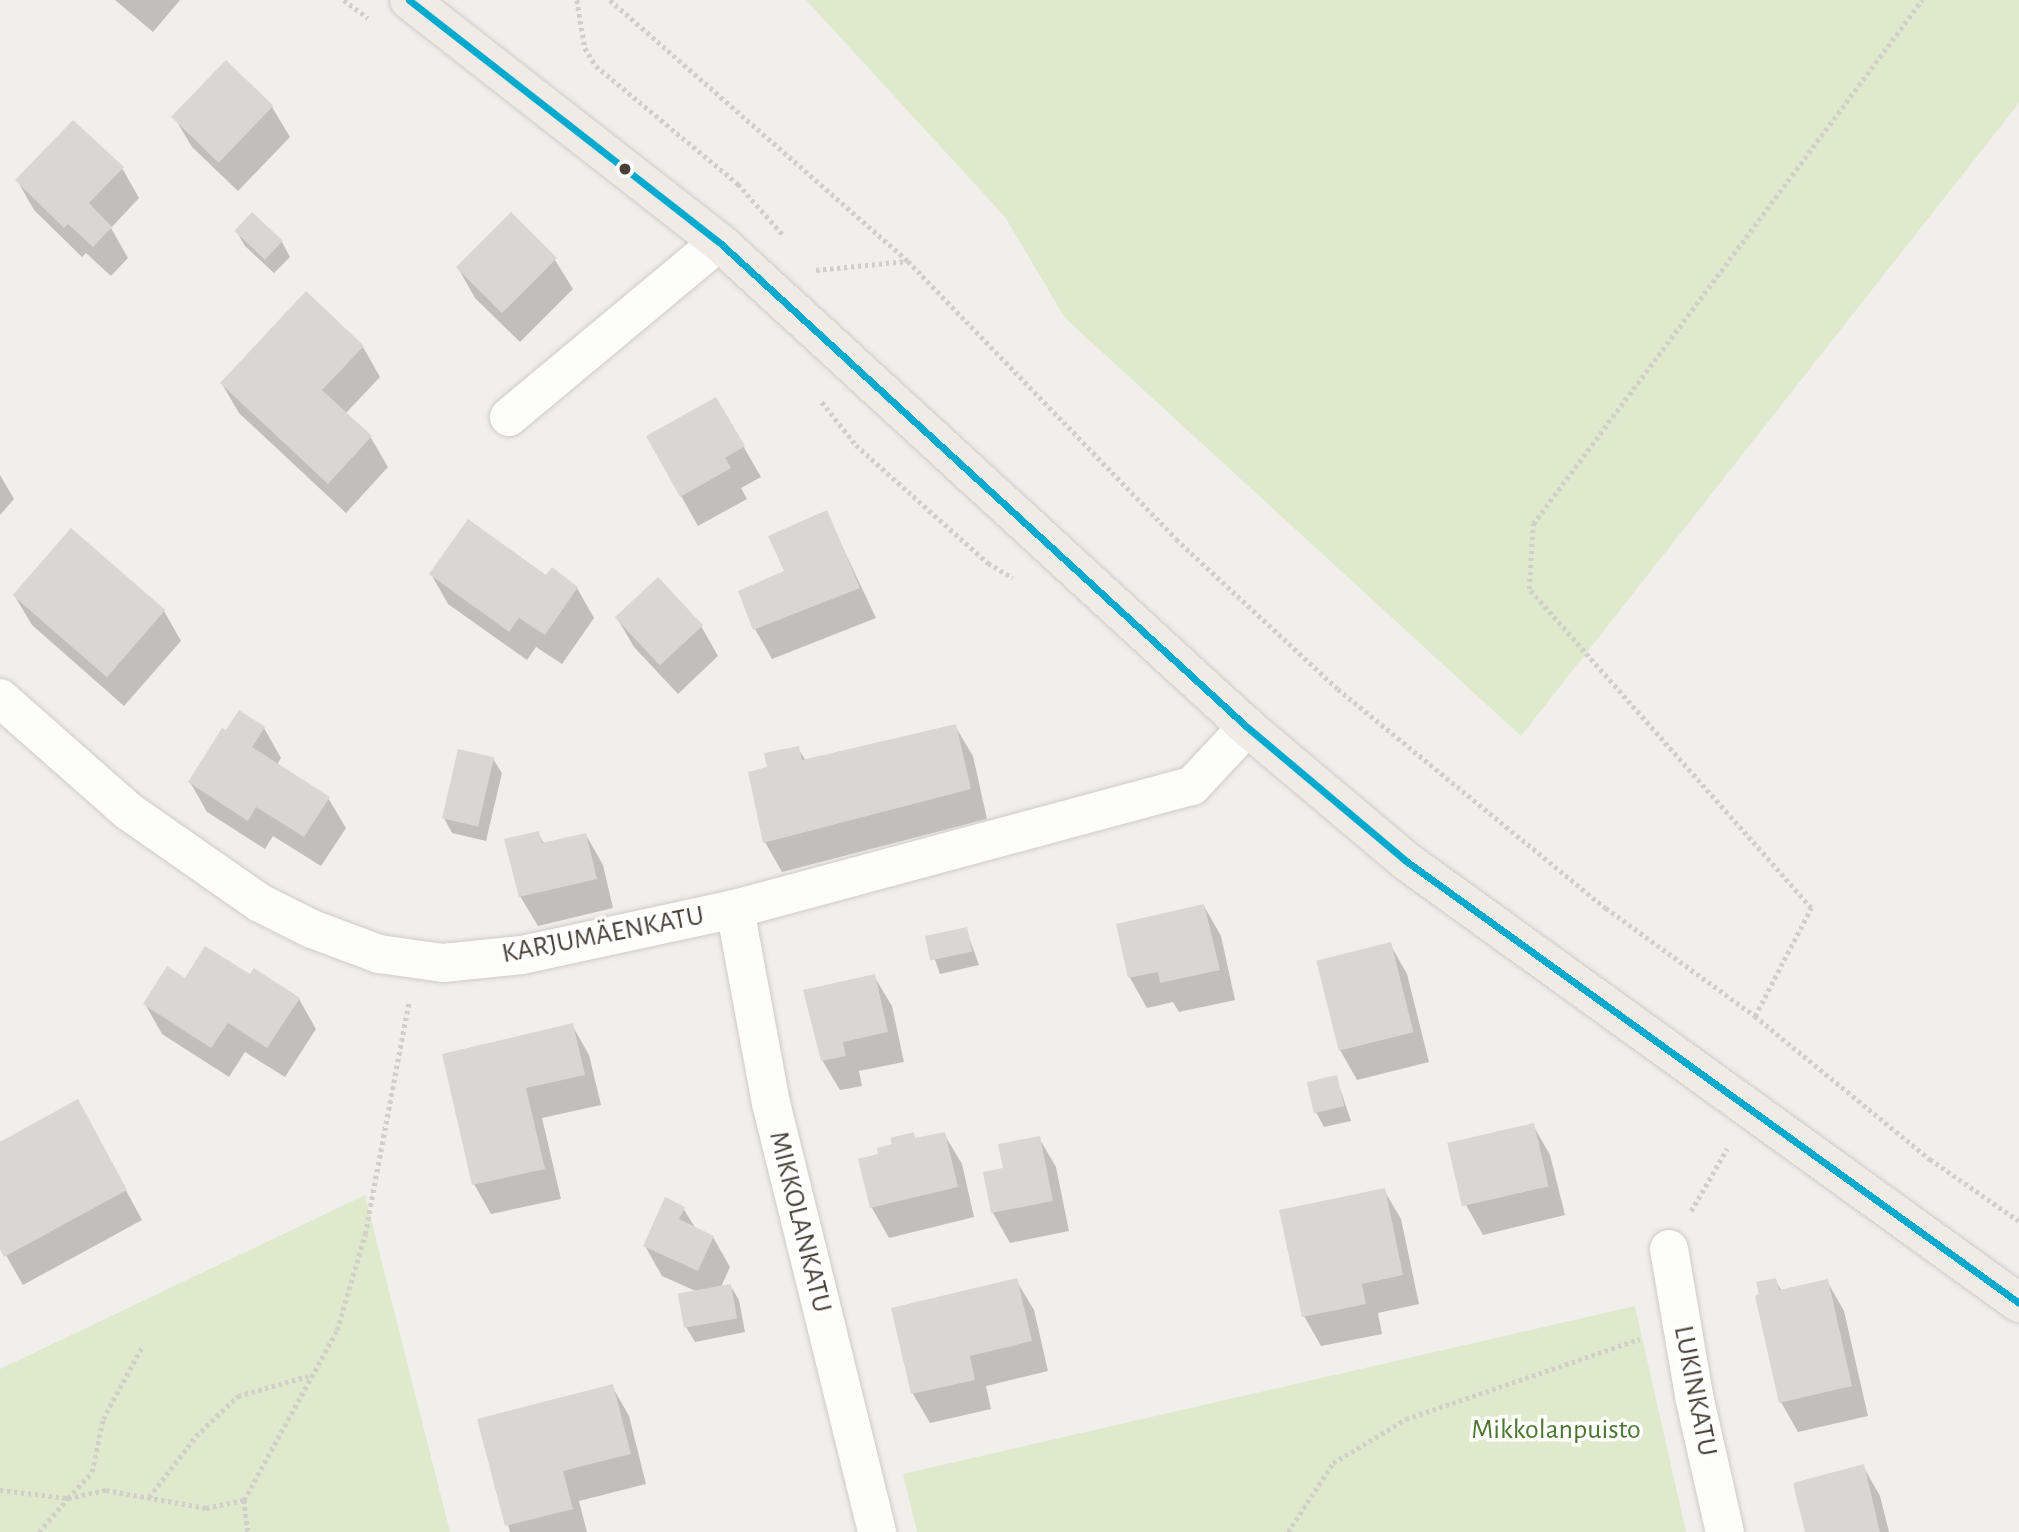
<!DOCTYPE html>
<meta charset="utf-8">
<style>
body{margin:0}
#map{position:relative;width:2019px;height:1532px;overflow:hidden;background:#f1efec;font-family:"Alegreya Sans",sans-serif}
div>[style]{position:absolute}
.green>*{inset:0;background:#dfeacd}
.shadow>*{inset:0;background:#0003}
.building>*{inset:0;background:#d9d6d3;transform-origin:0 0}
.path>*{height:4.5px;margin-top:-2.25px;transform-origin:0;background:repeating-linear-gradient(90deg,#d1cfcc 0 3.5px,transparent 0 7px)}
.roads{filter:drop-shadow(0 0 2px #cecbc8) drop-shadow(0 0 2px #cecbc8)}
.minor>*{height:38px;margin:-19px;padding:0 19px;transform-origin:19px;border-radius:19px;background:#fdfdfc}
.major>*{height:38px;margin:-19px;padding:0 19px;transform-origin:19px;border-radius:19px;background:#f0ece5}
.bus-1>*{height:7px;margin:-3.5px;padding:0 3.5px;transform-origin:3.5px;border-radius:3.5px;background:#00a9ce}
.dots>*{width:19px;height:19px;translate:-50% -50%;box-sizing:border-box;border:4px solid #fff;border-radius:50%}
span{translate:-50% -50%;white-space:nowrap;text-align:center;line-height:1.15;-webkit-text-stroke:7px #fff;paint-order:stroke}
.street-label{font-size:28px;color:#474138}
.park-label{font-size:28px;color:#4b762e}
</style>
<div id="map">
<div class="green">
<div style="clip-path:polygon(806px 0,2019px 0,2019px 103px,1521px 736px,1065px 318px,1005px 217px)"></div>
<div style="clip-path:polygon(365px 1195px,450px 1532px,0 1532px,0 1369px)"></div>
<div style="clip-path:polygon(1635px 1306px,1686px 1532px,917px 1532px,903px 1474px)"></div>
</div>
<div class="shadow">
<div style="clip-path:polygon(115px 0,180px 0,153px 32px)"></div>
<div style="clip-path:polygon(272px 107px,290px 137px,238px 191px,192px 147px,174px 117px)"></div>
<div style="clip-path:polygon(122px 168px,139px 198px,111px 228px,128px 258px,111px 276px,86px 253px,82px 257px,34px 210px,17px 180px)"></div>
<div style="clip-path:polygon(236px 231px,282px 242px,290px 257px,274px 273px,245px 246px)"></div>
<div style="clip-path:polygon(555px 260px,573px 289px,520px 342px,475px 298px,458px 268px)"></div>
<div style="clip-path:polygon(363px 347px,380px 377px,345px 414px,371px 438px,388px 467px,346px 513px,239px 413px,222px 384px)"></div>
<div style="clip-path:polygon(716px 399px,761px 477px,741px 488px,747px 499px,698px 526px,648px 437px)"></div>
<div style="clip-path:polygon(0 475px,14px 499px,0 515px)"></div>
<div style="clip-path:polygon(826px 512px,876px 618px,772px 659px,755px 629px)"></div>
<div style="clip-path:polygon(431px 574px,547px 578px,577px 588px,594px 618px,562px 664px,536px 647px,527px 660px,448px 604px)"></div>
<div style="clip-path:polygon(14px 595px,164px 611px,181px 641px,124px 706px,32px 625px)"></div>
<div style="clip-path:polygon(617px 618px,701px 626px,718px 656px,678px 694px,634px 647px)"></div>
<div style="clip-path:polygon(955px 726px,973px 756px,987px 819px,782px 872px,765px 842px,798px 748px,806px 761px)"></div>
<div style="clip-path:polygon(264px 728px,281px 758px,277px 765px,328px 798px,346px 828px,321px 866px,273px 836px,265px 849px,207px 812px,190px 782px)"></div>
<div style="clip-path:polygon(493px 759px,502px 773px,486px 841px,452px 833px,444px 818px)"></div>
<div style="clip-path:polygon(538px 833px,545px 845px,586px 835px,603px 865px,613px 908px,538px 926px,520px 896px)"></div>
<div style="clip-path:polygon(1204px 906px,1221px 936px,1235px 1000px,1179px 1012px,1173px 1002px,1147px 1008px,1130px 978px,1118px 925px)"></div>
<div style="clip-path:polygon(966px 929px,979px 965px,940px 974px,927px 937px)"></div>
<div style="clip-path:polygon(1390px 944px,1407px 974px,1429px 1062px,1357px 1080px,1340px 1050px)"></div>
<div style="clip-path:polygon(250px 976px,299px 999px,316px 1029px,285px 1077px,245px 1052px,229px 1077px,162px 1034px,145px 1004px,186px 980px)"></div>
<div style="clip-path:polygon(874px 976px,892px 1006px,904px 1062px,859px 1071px,862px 1086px,840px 1090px,822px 1060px)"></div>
<div style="clip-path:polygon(572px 1025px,589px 1055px,601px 1105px,542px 1118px,561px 1199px,491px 1214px,474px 1184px,444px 1055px)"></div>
<div style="clip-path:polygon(1336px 1077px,1351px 1121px,1324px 1127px,1316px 1112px)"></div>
<div style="clip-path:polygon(1533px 1125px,1550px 1155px,1565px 1215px,1483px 1235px,1466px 1205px)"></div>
<div style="clip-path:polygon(94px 1131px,142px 1220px,23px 1285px,0 1245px,0 1144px)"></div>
<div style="clip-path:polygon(913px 1134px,916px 1140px,944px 1134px,962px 1164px,974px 1217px,889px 1238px,872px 1208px,860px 1160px,880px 1155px)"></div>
<div style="clip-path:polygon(1039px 1138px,1056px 1167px,1069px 1231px,1010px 1243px,993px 1213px,985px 1173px,1005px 1169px)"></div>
<div style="clip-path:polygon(1384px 1190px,1401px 1219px,1419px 1304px,1378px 1313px,1382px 1334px,1321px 1346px,1304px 1316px)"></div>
<div style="clip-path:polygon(683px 1208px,696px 1229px,713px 1237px,730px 1267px,721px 1287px,730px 1285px,739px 1300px,745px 1332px,695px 1342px,686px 1327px,698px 1292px,662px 1276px,645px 1246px)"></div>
<div style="clip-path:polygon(1016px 1280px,1034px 1310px,1048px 1371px,986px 1386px,991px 1409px,930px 1423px,913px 1394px,894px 1309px)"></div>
<div style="clip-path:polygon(1775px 1280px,1782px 1291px,1827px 1281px,1844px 1311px,1868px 1416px,1798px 1432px,1781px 1402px,1761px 1296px)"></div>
<div style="clip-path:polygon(612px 1386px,629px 1416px,646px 1484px,579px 1501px,587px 1532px,510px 1532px,479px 1420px)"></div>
<div style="clip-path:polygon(1863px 1466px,1880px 1496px,1889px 1532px,1806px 1532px)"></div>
</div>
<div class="building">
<div style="left:226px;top:60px;width:66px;height:79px;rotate:44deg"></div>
<div style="clip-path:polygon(73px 120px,124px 167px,89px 203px,112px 227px,93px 247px,68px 224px,64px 228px,15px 180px)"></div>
<div style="left:252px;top:212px;width:42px;height:26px;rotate:43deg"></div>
<div style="left:511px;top:212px;width:65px;height:78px;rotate:45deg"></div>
<div style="clip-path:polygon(306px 291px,364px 346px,322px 390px,372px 436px,328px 484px,220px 383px)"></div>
<div style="clip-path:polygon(716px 397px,745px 446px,725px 458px,731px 468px,680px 497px,646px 436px)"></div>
<div style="clip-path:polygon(827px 510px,860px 588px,753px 630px,738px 591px,784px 571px,768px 536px)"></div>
<div style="clip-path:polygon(468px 519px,546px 575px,552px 567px,578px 587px,545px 635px,519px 618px,509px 632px,429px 574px)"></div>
<div style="left:71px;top:528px;width:125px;height:89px;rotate:41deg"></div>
<div style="left:658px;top:577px;width:66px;height:59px;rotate:47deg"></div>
<div style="clip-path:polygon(239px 710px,265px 727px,252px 747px,330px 797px,304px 837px,256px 807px,248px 821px,188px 782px,222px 728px,226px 730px)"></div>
<div style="clip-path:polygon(956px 724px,971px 789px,763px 843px,748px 772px,767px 767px,764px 753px,799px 746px,802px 760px)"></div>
<div style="left:458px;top:749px;width:37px;height:71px;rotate:13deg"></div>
<div style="clip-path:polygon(539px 831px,542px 843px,586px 833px,597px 879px,519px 897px,504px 839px)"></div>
<div style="clip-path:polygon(1204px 904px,1220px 970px,1160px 983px,1158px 972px,1128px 978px,1116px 924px)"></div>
<div style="left:967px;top:927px;width:25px;height:43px;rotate:78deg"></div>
<div style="left:1391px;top:942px;width:93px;height:77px;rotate:76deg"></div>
<div style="clip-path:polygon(205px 946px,250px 974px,254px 968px,300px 998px,267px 1048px,228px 1023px,211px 1048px,143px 1004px,167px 966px,185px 978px)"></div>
<div style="clip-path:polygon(875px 974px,888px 1032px,843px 1042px,846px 1056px,821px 1061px,803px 990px)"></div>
<div style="clip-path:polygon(573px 1023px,585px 1075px,526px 1088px,545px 1169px,472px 1185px,442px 1054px)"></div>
<div style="left:1337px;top:1075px;width:32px;height:31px;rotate:77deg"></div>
<div style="clip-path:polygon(78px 1099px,127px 1190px,4px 1257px,0 1249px,0 1142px)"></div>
<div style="left:1534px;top:1123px;width:65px;height:89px;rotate:77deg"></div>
<div style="clip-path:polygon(914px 1132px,915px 1138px,945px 1132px,958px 1187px,870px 1208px,858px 1159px,878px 1154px,877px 1148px,892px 1144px,890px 1138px)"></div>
<div style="clip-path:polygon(1040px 1136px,1053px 1201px,991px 1213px,983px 1172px,1003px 1168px,998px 1144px)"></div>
<div style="clip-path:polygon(1385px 1188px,1403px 1275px,1362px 1284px,1366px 1304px,1302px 1317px,1279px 1210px)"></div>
<div style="clip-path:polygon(665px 1197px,685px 1207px,679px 1219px,714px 1236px,698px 1271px,643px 1246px)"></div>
<div style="clip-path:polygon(1017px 1278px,1032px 1341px,970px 1356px,975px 1380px,911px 1394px,891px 1308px)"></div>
<div style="clip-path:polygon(1776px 1278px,1779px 1290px,1828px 1279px,1852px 1386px,1779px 1403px,1755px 1296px,1759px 1294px,1756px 1282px)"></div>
<div style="left:731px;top:1284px;width:35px;height:54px;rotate:80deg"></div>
<div style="clip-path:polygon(613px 1384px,631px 1454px,563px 1471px,573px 1509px,505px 1526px,477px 1419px)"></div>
<div style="clip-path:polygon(1864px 1464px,1880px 1532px,1805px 1532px,1793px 1483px)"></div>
</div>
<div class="path">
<div style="left:344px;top:0;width:30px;rotate:37deg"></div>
<div style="left:577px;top:0;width:49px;rotate:80.5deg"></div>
<div style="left:585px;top:48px;width:21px;rotate:59deg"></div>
<div style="left:596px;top:66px;width:185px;rotate:39.7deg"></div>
<div style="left:738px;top:184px;width:69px;rotate:48.5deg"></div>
<div style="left:610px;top:0;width:396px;rotate:41.2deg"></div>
<div style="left:908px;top:261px;width:386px;rotate:46deg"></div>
<div style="left:1176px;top:539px;width:221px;rotate:42.8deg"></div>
<div style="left:1338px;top:689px;width:346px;rotate:39.3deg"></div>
<div style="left:1606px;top:908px;width:184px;rotate:35.9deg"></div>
<div style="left:1755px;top:1016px;width:226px;rotate:39.3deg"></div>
<div style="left:1930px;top:1159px;width:108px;rotate:34.9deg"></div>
<div style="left:816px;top:270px;width:92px;rotate:-5.6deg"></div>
<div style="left:822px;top:402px;width:55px;rotate:51.7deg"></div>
<div style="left:856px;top:445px;width:177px;rotate:41.8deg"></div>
<div style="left:988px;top:563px;width:29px;rotate:31deg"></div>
<div style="left:1755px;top:1016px;width:122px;rotate:-62.6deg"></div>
<div style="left:1811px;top:908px;width:426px;rotate:-131.5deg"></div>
<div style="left:1529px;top:589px;width:65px;rotate:-86.5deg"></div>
<div style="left:1533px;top:524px;width:653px;rotate:-53.41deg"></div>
<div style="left:1691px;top:1211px;width:72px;rotate:-59.9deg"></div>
<div style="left:0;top:1490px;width:68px;rotate:6.7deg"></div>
<div style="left:68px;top:1498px;width:35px;rotate:-47deg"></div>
<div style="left:92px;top:1472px;width:54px;rotate:-78.3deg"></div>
<div style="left:103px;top:1419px;width:82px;rotate:-61.6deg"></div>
<div style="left:149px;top:1497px;width:77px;rotate:-52.4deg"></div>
<div style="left:196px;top:1436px;width:58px;rotate:-43.6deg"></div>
<div style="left:238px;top:1396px;width:73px;rotate:-15.9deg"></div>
<div style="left:244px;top:1500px;width:32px;rotate:83deg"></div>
<div style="left:39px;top:1532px;width:45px;rotate:-49.5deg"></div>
<div style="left:68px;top:1498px;width:39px;rotate:-12deg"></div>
<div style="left:106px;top:1490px;width:102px;rotate:10.2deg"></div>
<div style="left:206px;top:1508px;width:39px;rotate:-12deg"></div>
<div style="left:244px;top:1500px;width:194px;rotate:-61.3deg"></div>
<div style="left:337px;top:1330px;width:100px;rotate:-73.7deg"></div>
<div style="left:365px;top:1234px;width:236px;rotate:-79.3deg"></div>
<div style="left:1288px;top:1532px;width:82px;rotate:-56.9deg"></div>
<div style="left:1333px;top:1463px;width:85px;rotate:-31.1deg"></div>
<div style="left:1406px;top:1419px;width:247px;rotate:-18.9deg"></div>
</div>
<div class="roads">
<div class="minor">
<div style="left:509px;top:417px;width:273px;rotate:-39.8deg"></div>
<div style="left:0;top:698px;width:171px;rotate:41.4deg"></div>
<div style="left:128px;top:811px;width:161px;rotate:34.9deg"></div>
<div style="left:260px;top:903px;width:58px;rotate:26.6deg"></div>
<div style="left:312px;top:929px;width:72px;rotate:20.5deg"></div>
<div style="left:379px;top:954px;width:65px;rotate:8deg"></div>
<div style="left:443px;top:963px;width:79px;rotate:-5.8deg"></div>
<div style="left:522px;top:955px;width:218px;rotate:-12.2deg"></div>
<div style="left:735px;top:909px;width:473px;rotate:-15.1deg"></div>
<div style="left:1192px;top:786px;width:81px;rotate:-47deg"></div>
<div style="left:735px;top:909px;width:197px;rotate:79.5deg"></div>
<div style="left:771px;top:1103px;width:442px;rotate:76.1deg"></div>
<div style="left:1669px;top:1249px;width:149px;rotate:80.3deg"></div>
<div style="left:1694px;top:1396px;width:139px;rotate:77.2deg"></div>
</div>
<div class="major">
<div style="left:409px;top:0;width:393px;rotate:38deg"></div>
<div style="left:719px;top:242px;width:717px;rotate:42.57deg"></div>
<div style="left:1247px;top:727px;width:208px;rotate:40.1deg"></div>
<div style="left:1406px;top:861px;width:756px;rotate:35.79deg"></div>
</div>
</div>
<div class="bus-1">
<div style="left:409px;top:0;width:393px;rotate:38deg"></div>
<div style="left:719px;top:242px;width:717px;rotate:42.57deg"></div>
<div style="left:1247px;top:727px;width:208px;rotate:40.1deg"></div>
<div style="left:1406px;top:861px;width:756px;rotate:35.79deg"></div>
</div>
<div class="dots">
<div style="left:625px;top:169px;background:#474138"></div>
</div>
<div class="street-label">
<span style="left:603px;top:935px;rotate:-11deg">KARJUMÄENKATU</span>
<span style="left:800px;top:1222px;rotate:76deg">MIKKOLANKATU</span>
<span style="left:1695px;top:1391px;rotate:79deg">LUKINKATU</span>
</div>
<div class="park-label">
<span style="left:1556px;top:1430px">Mikkolanpuisto</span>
</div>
</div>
